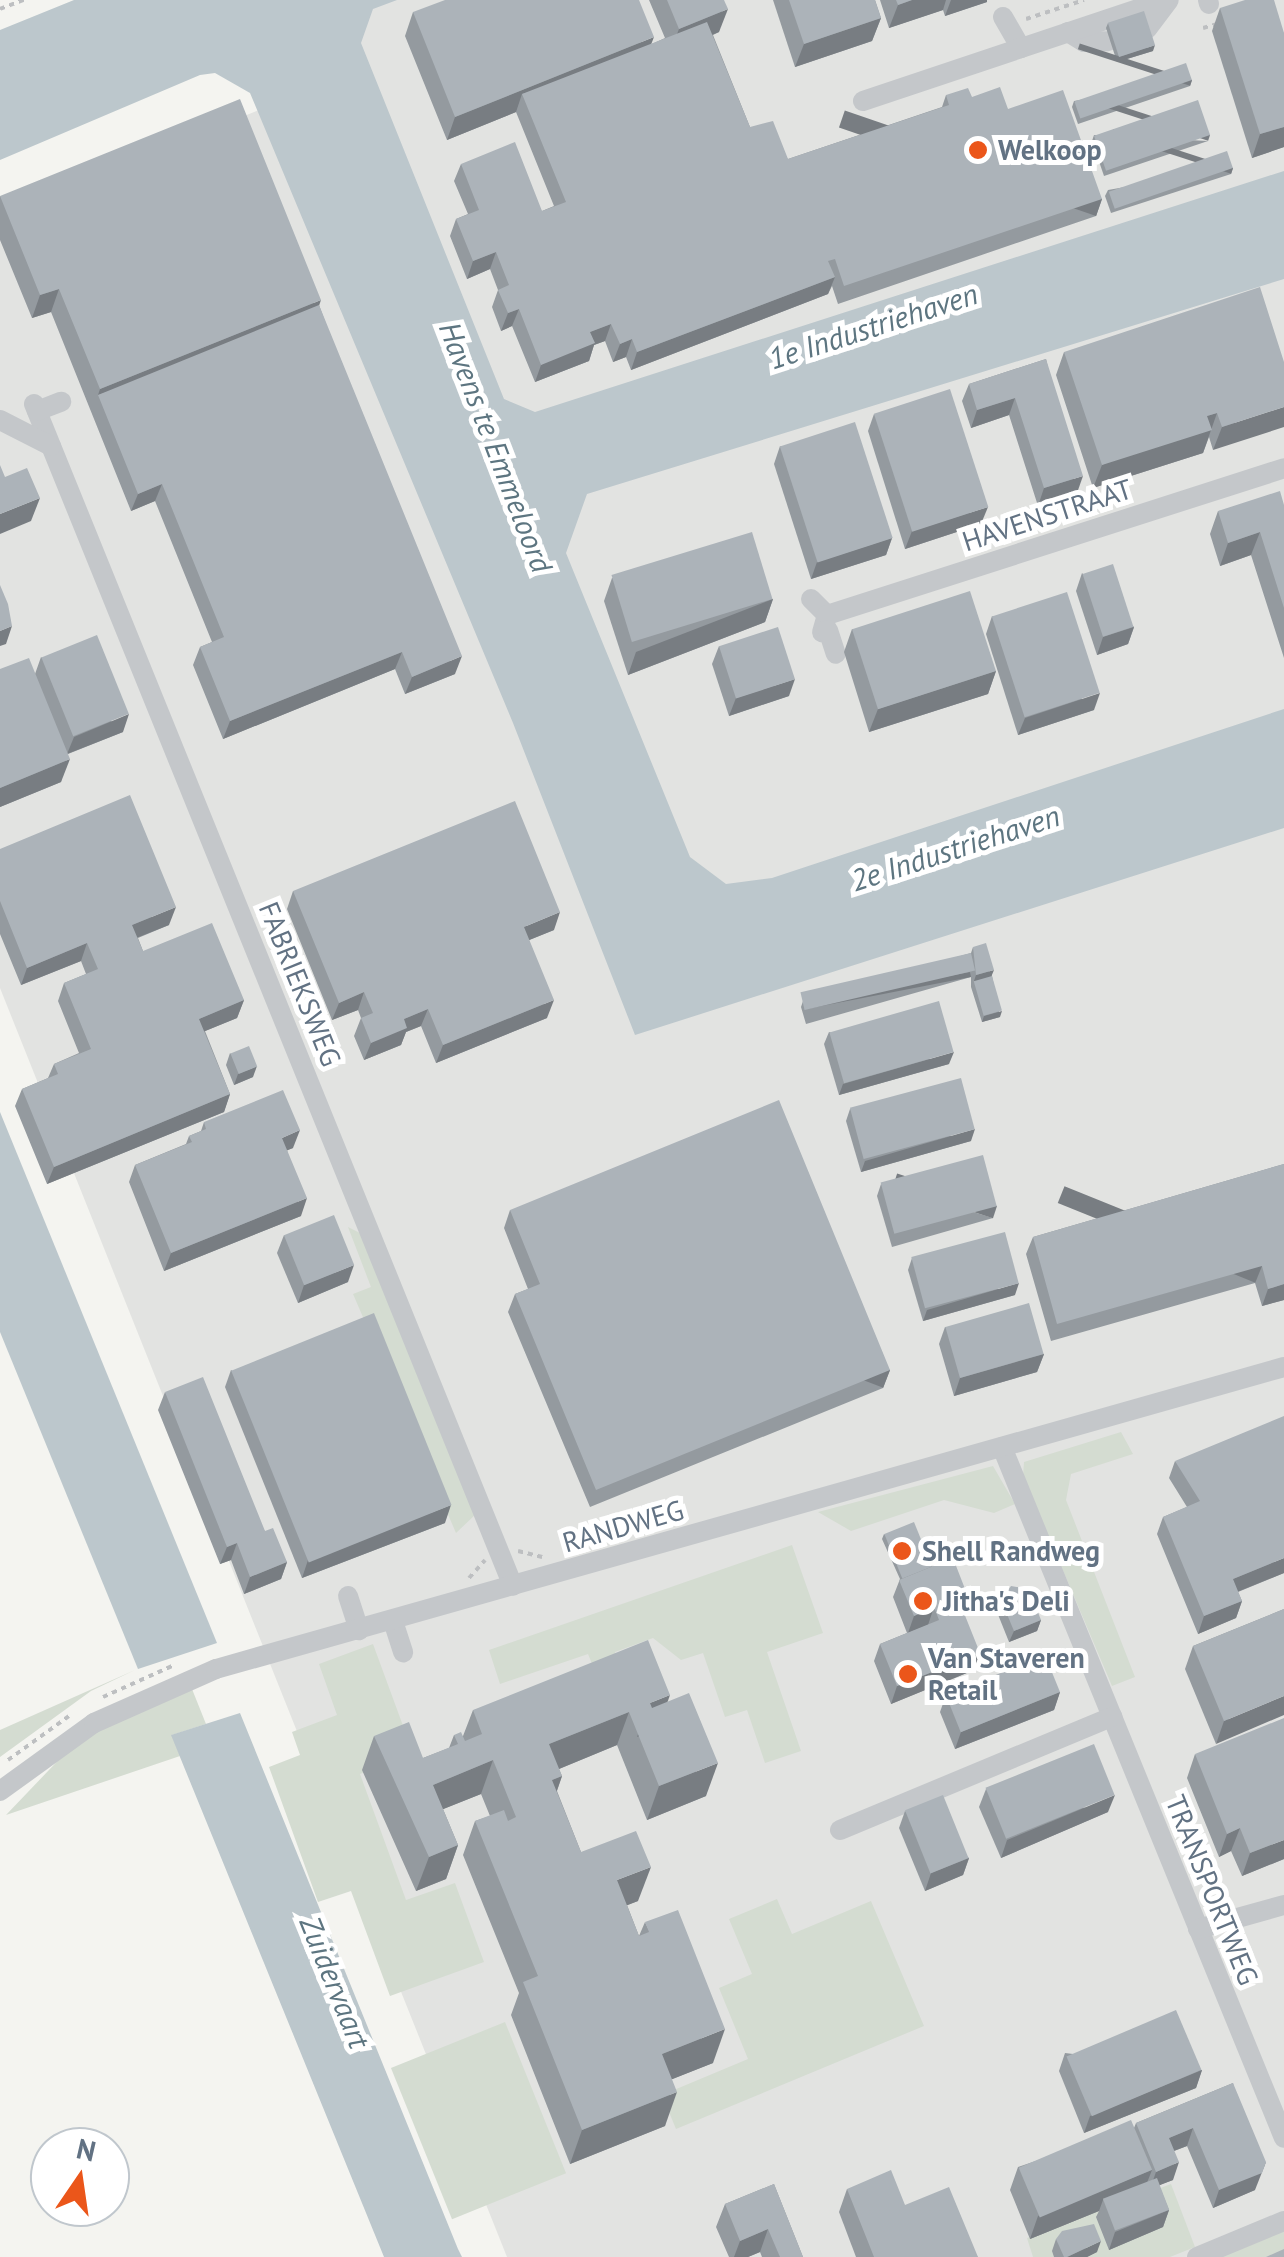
<!DOCTYPE html>
<style>
body{margin:0}
#map{position:relative;width:1284px;height:2257px;overflow:hidden;background:#f4f4f0;font-family:"PT Sans",sans-serif}
div>[style]{position:absolute}
.built>*{inset:0;background:#e2e3e1}
.green>*{inset:0;background:#d4dcd1;transform-origin:0 0}
.water>*{inset:0;background:#bcc7cc}
.path>*{height:4px;margin-top:-2px;transform-origin:0;background:repeating-linear-gradient(90deg,#bdbfc1 0 5px,transparent 0 10px)}
.minor>*{height:20px;margin:-10px;padding:0 10px;transform-origin:10px;border-radius:10px;background:#c4c7ca}
.wall>*{inset:0;background:#949a9f}
.shaded-wall>*{inset:0;background:#787d82;transform-origin:0 0}
.building>*{inset:0;background:#acb3b9;transform-origin:0 0}
.dots>*{width:28px;height:28px;translate:-50% -50%;box-sizing:border-box;border:5px solid #fff;border-radius:50%}
span{translate:-50% -50%;white-space:nowrap;text-align:center;line-height:1.15;-webkit-text-stroke:10px #fff;paint-order:stroke}
.poi-label{font-size:28px;color:#627283;font-weight:700}
.left{translate:0 -50%;text-align:left}
.street-label{font-size:28px;color:#627283}
.water-label{font-size:30px;color:#5d7580;font-style:italic}
.north{position:absolute;left:30px;top:2127px;width:100px;height:100px;box-sizing:border-box;background:#fff;border:2px solid #c0c7cd;border-radius:50%;rotate:13deg;font-size:28px;font-weight:700;line-height:40px;text-align:center;color:#627283}
.north::after{content:'';display:block;margin:auto;width:35px;height:45px;background:#eb561a;clip-path:polygon(50% 0,100% 100%,50% 72%,0 100%)}
</style>
<div id="map">
<div class="built">
<div style="clip-path:polygon(365px 0,1284px 0,1284px 2257px,507px 2257px,0 988px,0 214px,259px 110px)"></div>
</div>
<div class="green">
<div style="clip-path:polygon(348px 1227px,362px 1234px,476px 1514px,456px 1533px,353px 1294px,371px 1287px)"></div>
<div style="clip-path:polygon(1121px 1432px,1133px 1454px,1071px 1474px,1066px 1500px,1135px 1677px,1112px 1686px,1023px 1476px,1024px 1462px)"></div>
<div style="clip-path:polygon(993px 1466px,1015px 1504px,994px 1513px,944px 1500px,851px 1531px,818px 1512px)"></div>
<div style="clip-path:polygon(792px 1545px,823px 1633px,767px 1652px,801px 1751px,765px 1763px,747px 1710px,725px 1717px,703px 1653px,681px 1660px,653px 1638px,615px 1652px,620px 1668px,597px 1676px,588px 1654px,500px 1684px,489px 1650px)"></div>
<div style="clip-path:polygon(373px 1644px,413px 1753px,360px 1774px,406px 1900px,455px 1883px,484px 1962px,390px 1996px,351px 1891px,318px 1902px,269px 1767px,300px 1755px,292px 1732px,337px 1715px,319px 1664px)"></div>
<div style="clip-path:polygon(135px 1670px,91px 1691px,0 1757px,0 1730px)"></div>
<div style="clip-path:polygon(192px 1689px,206px 1724px,172px 1735px,180px 1756px,6px 1815px,70px 1748px,133px 1711px)"></div>
<div style="clip-path:polygon(777px 1899px,792px 1934px,871px 1901px,924px 2026px,676px 2129px,662px 2095px,748px 2059px,719px 1988px,752px 1974px,729px 1919px)"></div>
<div style="left:505px;top:2022px;width:163px;height:123px;rotate:68deg"></div>
<div style="clip-path:polygon(1171px 2184px,1195px 2247px,1170px 2257px,1033px 2257px,1027px 2238px)"></div>
<div style="clip-path:polygon(1284px 2230px,1284px 2257px,1218px 2257px)"></div>
</div>
<div class="water">
<div style="clip-path:polygon(74px 0,397px 0,373px 9px,361px 43px,504px 399px,535px 412px,1284px 171px,1284px 279px,587px 494px,566px 553px,690px 857px,726px 884px,772px 878px,1284px 709px,1284px 828px,635px 1035px,513px 723px,250px 93px,215px 73px,200px 75px,0 160px,0 30px)"></div>
<div style="clip-path:polygon(0 1112px,217px 1643px,138px 1669px,0 1332px)"></div>
<div style="clip-path:polygon(240px 1713px,458px 2249px,462px 2257px,384px 2257px,171px 1735px)"></div>
</div>
<div class="path">
<div style="left:0;top:9px;width:26px;rotate:-21deg"></div>
<div style="left:1026px;top:19px;width:61px;rotate:-18.1deg"></div>
<div style="left:1203px;top:28px;width:15px;rotate:-16deg"></div>
<div style="left:518px;top:1551px;width:25px;rotate:14deg"></div>
<div style="left:469px;top:1578px;width:24px;rotate:-48deg"></div>
<div style="left:103px;top:1697px;width:76px;rotate:-24.2deg"></div>
<div style="left:8px;top:1760px;width:75px;rotate:-35.8deg"></div>
</div>
<div class="minor">
<div style="left:1208px;top:0;width:4px;rotate:76deg"></div>
<div style="left:1003px;top:17px;width:36px;rotate:60deg"></div>
<div style="left:1147px;top:29px;width:36px;rotate:-53deg"></div>
<div style="left:1068px;top:32px;width:19px;rotate:32deg"></div>
<div style="left:1084px;top:42px;width:24px;rotate:-2deg"></div>
<div style="left:863px;top:101px;width:317px;rotate:-18.5deg"></div>
<div style="left:34px;top:404px;width:1275px;rotate:67.94deg"></div>
<div style="left:37px;top:411px;width:26px;rotate:-21deg"></div>
<div style="left:0;top:420px;width:57px;rotate:27deg"></div>
<div style="left:811px;top:599px;width:23px;rotate:45deg"></div>
<div style="left:827px;top:615px;width:18px;rotate:106deg"></div>
<div style="left:827px;top:615px;width:480px;rotate:-17.8deg"></div>
<div style="left:828px;top:630px;width:25px;rotate:72deg"></div>
<div style="left:1002px;top:1447px;width:746px;rotate:67.8deg"></div>
<div style="left:348px;top:1596px;width:36px;rotate:72deg"></div>
<div style="left:393px;top:1621px;width:33px;rotate:72deg"></div>
<div style="left:0;top:1791px;width:116px;rotate:-35.9deg"></div>
<div style="left:94px;top:1723px;width:133px;rotate:-23.9deg"></div>
<div style="left:216px;top:1669px;width:1110px;rotate:-15.79deg"></div>
<div style="left:840px;top:1830px;width:295px;rotate:-22.6deg"></div>
<div style="left:1198px;top:1929px;width:89px;rotate:-15.6deg"></div>
<div style="left:1197px;top:2257px;width:94px;rotate:-22.5deg"></div>
</div>
<div class="wall">
<div style="clip-path:polygon(649px 0,724px 0,719px 32px,713px 35px,750px 127px,788px 159px,942px 107px,946px 95px,972px 97px,1008px 109px,1102px 199px,1096px 216px,838px 304px,832px 286px,828px 294px,631px 370px,626px 357px,613px 362px,605px 341px,594px 345px,589px 361px,535px 382px,512px 326px,501px 331px,492px 307px,498px 290px,490px 269px,467px 279px,450px 236px,456px 219px,468px 214px,454px 181px,461px 164px,542px 211px,554px 206px,516px 112px,447px 140px,405px 36px,413px 12px,652px 44px,665px 38px)"></div>
<div style="clip-path:polygon(773px 0,875px 0,881px 18px,872px 41px,795px 67px)"></div>
<div style="clip-path:polygon(880px 0,987px 0,987px 2px,945px 16px,943px 10px,889px 28px)"></div>
<div style="clip-path:polygon(1220px 8px,1284px 33px,1284px 147px,1252px 158px,1212px 31px)"></div>
<div style="clip-path:polygon(1108px 23px,1153px 51px,1117px 62px,1106px 28px)"></div>
<div style="clip-path:polygon(1192px 80px,1190px 86px,1078px 124px,1072px 107px,1074px 101px)"></div>
<div style="clip-path:polygon(1094px 135px,1208px 141px,1104px 176px,1092px 141px)"></div>
<div style="clip-path:polygon(1233px 168px,1231px 174px,1111px 213px,1105px 196px,1108px 190px)"></div>
<div style="clip-path:polygon(0 196px,319px 305px,455px 674px,405px 694px,395px 669px,223px 739px,193px 665px,200px 647px,212px 642px,155px 501px,131px 511px,51px 312px,32px 318px,0 240px)"></div>
<div style="clip-path:polygon(1064px 352px,1284px 362px,1213px 450px,1209px 437px,1203px 453px,1093px 488px,1056px 375px)"></div>
<div style="clip-path:polygon(1046px 359px,1077px 493px,1038px 506px,1009px 415px,971px 428px,962px 401px,969px 384px)"></div>
<div style="clip-path:polygon(874px 414px,981px 524px,905px 549px,868px 431px)"></div>
<div style="clip-path:polygon(780px 446px,892px 538px,886px 555px,811px 579px,774px 464px)"></div>
<div style="clip-path:polygon(1284px 505px,1284px 658px,1251px 555px,1220px 566px,1210px 534px,1218px 511px)"></div>
<div style="clip-path:polygon(1082px 573px,1134px 627px,1128px 644px,1097px 655px,1076px 591px)"></div>
<div style="clip-path:polygon(612px 578px,773px 599px,765px 622px,628px 675px,604px 601px)"></div>
<div style="clip-path:polygon(992px 616px,1094px 710px,1018px 735px,986px 634px)"></div>
<div style="clip-path:polygon(852px 629px,996px 671px,988px 694px,869px 732px,844px 652px)"></div>
<div style="clip-path:polygon(719px 646px,789px 696px,729px 716px,712px 664px)"></div>
<div style="clip-path:polygon(41px 657px,123px 732px,68px 754px,61px 782px,0 807px,0 669px,35px 674px)"></div>
<div style="clip-path:polygon(0 849px,169px 925px,138px 938px,143px 951px,244px 1000px,237px 1018px,205px 1031px,230px 1094px,224px 1112px,47px 1184px,15px 1106px,22px 1089px,48px 1078px,54px 1064px,79px 1053px,58px 1001px,64px 983px,86px 974px,81px 961px,21px 985px,0 934px)"></div>
<div style="clip-path:polygon(293px 891px,554px 930px,529px 940px,547px 1018px,436px 1063px,421px 1026px,406px 1032px,401px 1045px,364px 1060px,354px 1036px,361px 1018px,358px 1010px,332px 1020px,287px 909px)"></div>
<div style="clip-path:polygon(973px 947px,992px 976px,1000px 1017px,982px 1022px,971px 987px,971px 977px,806px 1024px,801px 1007px,803px 1001px,971px 953px)"></div>
<div style="clip-path:polygon(829px 1032px,949px 1064px,839px 1095px,824px 1044px)"></div>
<div style="clip-path:polygon(230px 1053px,253px 1077px,234px 1085px,226px 1065px)"></div>
<div style="clip-path:polygon(850px 1109px,971px 1141px,861px 1172px,846px 1121px)"></div>
<div style="clip-path:polygon(204px 1122px,293px 1148px,287px 1150px,301px 1216px,164px 1271px,129px 1182px,135px 1165px,186px 1144px,189px 1136px,201px 1131px)"></div>
<div style="clip-path:polygon(1284px 1164px,1284px 1300px,1262px 1306px,1255px 1283px,1051px 1341px,1026px 1254px,1033px 1237px)"></div>
<div style="clip-path:polygon(881px 1184px,993px 1218px,892px 1247px,877px 1196px)"></div>
<div style="clip-path:polygon(510px 1210px,890px 1370px,883px 1388px,590px 1507px,508px 1312px,515px 1294px,528px 1289px,504px 1228px)"></div>
<div style="clip-path:polygon(284px 1235px,348px 1282px,298px 1303px,277px 1253px)"></div>
<div style="clip-path:polygon(912px 1258px,1015px 1295px,923px 1321px,908px 1270px)"></div>
<div style="clip-path:polygon(945px 1327px,1044px 1354px,1037px 1372px,954px 1396px,939px 1344px)"></div>
<div style="clip-path:polygon(231px 1370px,445px 1523px,302px 1578px,225px 1387px)"></div>
<div style="clip-path:polygon(165px 1392px,287px 1562px,281px 1579px,244px 1594px,231px 1560px,220px 1564px,158px 1410px)"></div>
<div style="clip-path:polygon(1175px 1461px,1284px 1573px,1238px 1592px,1242px 1601px,1236px 1618px,1198px 1634px,1157px 1534px,1163px 1517px,1187px 1507px,1169px 1478px)"></div>
<div style="clip-path:polygon(884px 1534px,932px 1566px,967px 1594px,962px 1609px,974px 1670px,891px 1704px,874px 1661px,880px 1644px,907px 1633px,893px 1597px,900px 1579px,882px 1539px)"></div>
<div style="clip-path:polygon(1001px 1600px,1041px 1620px,1037px 1631px,1009px 1642px,997px 1612px)"></div>
<div style="clip-path:polygon(1284px 1609px,1216px 1744px,1185px 1669px,1193px 1646px)"></div>
<div style="clip-path:polygon(1060px 1692px,1054px 1710px,955px 1749px,940px 1712px,946px 1695px)"></div>
<div style="clip-path:polygon(668px 1702px,706px 1796px,647px 1820px,617px 1745px,559px 1769px,562px 1776px,557px 1791px,581px 1852px,638px 1901px,627px 1905px,639px 1936px,645px 1922px,713px 2063px,672px 2079px,665px 2126px,570px 2164px,511px 2015px,519px 1993px,463px 1855px,475px 1821px,490px 1816px,481px 1794px,443px 1809px,458px 1845px,446px 1879px,416px 1891px,362px 1770px,374px 1736px,423px 1758px,449px 1748px,454px 1735px,463px 1736px,473px 1710px)"></div>
<div style="clip-path:polygon(1195px 1754px,1284px 1859px,1242px 1876px,1231px 1851px,1219px 1857px,1187px 1778px)"></div>
<div style="clip-path:polygon(986px 1789px,1108px 1812px,1001px 1858px,979px 1807px)"></div>
<div style="clip-path:polygon(905px 1811px,969px 1858px,963px 1875px,925px 1891px,899px 1828px)"></div>
<div style="clip-path:polygon(1065px 2053px,1202px 2070px,1196px 2088px,1084px 2133px,1059px 2071px)"></div>
<div style="clip-path:polygon(1233px 2083px,1255px 2190px,1213px 2208px,1187px 2146px,1174px 2151px,1173px 2180px,1159px 2185px,1169px 2210px,1163px 2227px,1109px 2250px,1096px 2217px,1099px 2211px,1030px 2239px,1010px 2190px,1018px 2167px,1134px 2128px,1136px 2123px)"></div>
<div style="clip-path:polygon(774px 2184px,803px 2257px,762px 2257px,760px 2252px,748px 2257px,729px 2257px,716px 2227px,725px 2204px)"></div>
<div style="clip-path:polygon(847px 2189px,905px 2205px,978px 2257px,856px 2257px,839px 2212px)"></div>
<div style="clip-path:polygon(1056px 2239px,1097px 2252px,1087px 2257px,1054px 2257px,1052px 2251px)"></div>
</div>
<div class="shaded-wall">
<div style="clip-path:polygon(912px 0,946px 0,943px 10px,889px 28px,898px 5px)"></div>
<div style="clip-path:polygon(951px 0,987px 0,987px 2px,945px 16px)"></div>
<div style="clip-path:polygon(728px 9px,719px 32px,670px 52px,679px 29px)"></div>
<div style="clip-path:polygon(881px 18px,872px 41px,795px 67px,804px 44px)"></div>
<div style="clip-path:polygon(654px 37px,645px 60px,522px 94px,516px 112px,447px 140px,455px 117px)"></div>
<div style="clip-path:polygon(1155px 45px,1153px 51px,1117px 62px,1119px 57px)"></div>
<div style="left:1192px;top:80px;width:6px;height:118px;rotate:108deg"></div>
<div style="clip-path:polygon(1284px 127px,1284px 147px,1252px 158px,1260px 134px)"></div>
<div style="left:1210px;top:135px;width:6px;height:110px;rotate:108deg"></div>
<div style="left:1233px;top:168px;width:6px;height:126px;rotate:108deg"></div>
<div style="left:1102px;top:199px;width:18px;height:272px;rotate:109deg"></div>
<div style="clip-path:polygon(496px 252px,490px 269px,467px 279px,473px 261px)"></div>
<div style="clip-path:polygon(835px 277px,828px 294px,631px 370px,637px 352px)"></div>
<div style="clip-path:polygon(59px 289px,51px 312px,32px 318px,40px 295px)"></div>
<div style="clip-path:polygon(321px 300px,313px 323px,98px 395px,100px 389px)"></div>
<div style="clip-path:polygon(519px 309px,512px 326px,501px 331px,508px 313px)"></div>
<div style="clip-path:polygon(611px 324px,605px 341px,594px 345px,589px 361px,535px 382px,541px 365px,590px 332px)"></div>
<div style="clip-path:polygon(632px 339px,626px 357px,613px 362px,620px 344px)"></div>
<div style="clip-path:polygon(1015px 398px,1009px 415px,971px 428px,977px 410px)"></div>
<div style="clip-path:polygon(1284px 407px,1284px 427px,1213px 450px,1222px 427px)"></div>
<div style="clip-path:polygon(1217px 413px,1203px 453px,1093px 488px,1102px 465px,1207px 416px)"></div>
<div style="clip-path:polygon(1083px 476px,1077px 493px,1038px 506px,1044px 488px)"></div>
<div style="clip-path:polygon(162px 484px,155px 501px,131px 511px,138px 494px)"></div>
<div style="clip-path:polygon(40px 498px,31px 521px,0 534px,0 514px)"></div>
<div style="clip-path:polygon(988px 507px,981px 524px,905px 549px,912px 531px)"></div>
<div style="clip-path:polygon(1260px 532px,1251px 555px,1220px 566px,1228px 543px)"></div>
<div style="clip-path:polygon(892px 538px,886px 555px,811px 579px,817px 562px)"></div>
<div style="clip-path:polygon(773px 599px,765px 622px,628px 675px,636px 652px)"></div>
<div style="clip-path:polygon(12px 626px,6px 644px,0 646px,0 631px)"></div>
<div style="clip-path:polygon(1134px 627px,1128px 644px,1097px 655px,1103px 637px)"></div>
<div style="clip-path:polygon(402px 652px,395px 669px,223px 739px,230px 721px)"></div>
<div style="clip-path:polygon(462px 656px,455px 674px,405px 694px,412px 677px)"></div>
<div style="clip-path:polygon(996px 671px,988px 694px,869px 732px,878px 709px)"></div>
<div style="clip-path:polygon(795px 679px,789px 696px,729px 716px,736px 698px)"></div>
<div style="clip-path:polygon(1100px 693px,1094px 710px,1018px 735px,1025px 718px)"></div>
<div style="clip-path:polygon(129px 714px,123px 732px,67px 754px,74px 737px)"></div>
<div style="clip-path:polygon(70px 759px,61px 782px,0 807px,0 788px)"></div>
<div style="clip-path:polygon(176px 907px,169px 925px,126px 942px,132px 925px)"></div>
<div style="clip-path:polygon(560px 912px,554px 930px,517px 945px,524px 927px)"></div>
<div style="clip-path:polygon(87px 943px,81px 961px,21px 985px,27px 968px)"></div>
<div style="clip-path:polygon(994px 970px,989px 982px,974px 981px,976px 975px)"></div>
<div style="left:970px;top:972px;width:5px;height:168px;rotate:79deg"></div>
<div style="clip-path:polygon(364px 992px,358px 1010px,332px 1020px,339px 1003px)"></div>
<div style="clip-path:polygon(244px 1000px,237px 1018px,193px 1036px,199px 1019px)"></div>
<div style="clip-path:polygon(554px 1000px,547px 1018px,436px 1063px,443px 1045px)"></div>
<div style="clip-path:polygon(428px 1009px,421px 1026px,406px 1032px,401px 1045px,364px 1060px,371px 1043px,404px 1019px)"></div>
<div style="clip-path:polygon(1002px 1011px,1000px 1017px,982px 1022px,984px 1016px)"></div>
<div style="clip-path:polygon(954px 1052px,949px 1064px,839px 1095px,843px 1084px)"></div>
<div style="clip-path:polygon(257px 1066px,253px 1077px,234px 1085px,238px 1074px)"></div>
<div style="clip-path:polygon(230px 1094px,224px 1112px,47px 1184px,54px 1167px)"></div>
<div style="clip-path:polygon(975px 1129px,971px 1141px,861px 1172px,865px 1161px)"></div>
<div style="clip-path:polygon(300px 1130px,293px 1148px,276px 1155px,282px 1138px)"></div>
<div style="clip-path:polygon(307px 1198px,301px 1216px,164px 1271px,171px 1253px)"></div>
<div style="left:997px;top:1206px;width:13px;height:105px;rotate:108deg"></div>
<div style="clip-path:polygon(354px 1265px,348px 1282px,298px 1303px,304px 1285px)"></div>
<div style="left:1262px;top:1266px;width:18px;height:213px;rotate:112deg"></div>
<div style="clip-path:polygon(1019px 1283px,1015px 1295px,923px 1321px,927px 1310px)"></div>
<div style="clip-path:polygon(1284px 1284px,1284px 1300px,1262px 1306px,1268px 1289px)"></div>
<div style="clip-path:polygon(1044px 1354px,1037px 1372px,954px 1396px,960px 1378px)"></div>
<div style="left:890px;top:1370px;width:19px;height:318px;rotate:111deg"></div>
<div style="clip-path:polygon(451px 1505px,445px 1523px,302px 1578px,308px 1560px)"></div>
<div style="clip-path:polygon(237px 1543px,231px 1560px,220px 1564px,227px 1547px)"></div>
<div style="clip-path:polygon(1284px 1558px,1284px 1573px,1227px 1596px,1233px 1579px)"></div>
<div style="clip-path:polygon(287px 1562px,281px 1579px,244px 1594px,250px 1577px)"></div>
<div style="clip-path:polygon(967px 1594px,961px 1611px,958px 1598px)"></div>
<div style="clip-path:polygon(1242px 1601px,1236px 1618px,1198px 1634px,1204px 1616px)"></div>
<div style="clip-path:polygon(934px 1607px,928px 1625px,908px 1633px,914px 1616px)"></div>
<div style="clip-path:polygon(1041px 1620px,1037px 1631px,1009px 1642px,1014px 1631px)"></div>
<div style="clip-path:polygon(980px 1653px,974px 1670px,891px 1704px,897px 1686px)"></div>
<div style="clip-path:polygon(1060px 1692px,1054px 1710px,955px 1749px,961px 1732px)"></div>
<div style="clip-path:polygon(670px 1695px,658px 1729px,637px 1737px,650px 1703px)"></div>
<div style="clip-path:polygon(1284px 1696px,1284px 1715px,1216px 1744px,1224px 1721px)"></div>
<div style="clip-path:polygon(629px 1712px,617px 1745px,537px 1778px,549px 1744px)"></div>
<div style="clip-path:polygon(493px 1760px,481px 1794px,421px 1818px,433px 1785px)"></div>
<div style="clip-path:polygon(718px 1763px,706px 1796px,647px 1820px,659px 1786px)"></div>
<div style="clip-path:polygon(562px 1776px,550px 1810px,552px 1780px)"></div>
<div style="clip-path:polygon(1115px 1795px,1108px 1812px,1001px 1858px,1007px 1840px)"></div>
<div style="clip-path:polygon(1240px 1828px,1231px 1851px,1219px 1857px,1227px 1834px)"></div>
<div style="clip-path:polygon(1284px 1840px,1284px 1859px,1242px 1876px,1250px 1853px)"></div>
<div style="clip-path:polygon(458px 1845px,446px 1879px,416px 1891px,429px 1857px)"></div>
<div style="clip-path:polygon(969px 1858px,963px 1875px,925px 1891px,931px 1873px)"></div>
<div style="clip-path:polygon(651px 1867px,638px 1901px,605px 1914px,617px 1880px)"></div>
<div style="clip-path:polygon(725px 2029px,713px 2063px,650px 2088px,662px 2054px)"></div>
<div style="clip-path:polygon(1202px 2070px,1196px 2088px,1084px 2133px,1090px 2116px)"></div>
<div style="clip-path:polygon(677px 2092px,665px 2126px,570px 2164px,582px 2130px)"></div>
<div style="clip-path:polygon(1193px 2128px,1187px 2146px,1163px 2155px,1169px 2138px)"></div>
<div style="clip-path:polygon(1179px 2162px,1173px 2180px,1150px 2189px,1156px 2172px)"></div>
<div style="clip-path:polygon(1266px 2162px,1255px 2190px,1213px 2208px,1219px 2190px)"></div>
<div style="clip-path:polygon(1152px 2170px,1143px 2193px,1103px 2200px,1099px 2211px,1030px 2239px,1038px 2216px)"></div>
<div style="clip-path:polygon(1169px 2210px,1163px 2227px,1109px 2250px,1115px 2232px)"></div>
<div style="clip-path:polygon(768px 2229px,760px 2252px,748px 2257px,734px 2257px,740px 2241px)"></div>
<div style="clip-path:polygon(1101px 2241px,1097px 2252px,1087px 2257px,1067px 2257px)"></div>
</div>
<div class="building">
<div style="clip-path:polygon(445px 0,639px 0,654px 37px,455px 117px,413px 12px)"></div>
<div style="clip-path:polygon(667px 0,724px 0,728px 9px,679px 29px)"></div>
<div style="clip-path:polygon(789px 0,875px 0,881px 18px,804px 44px)"></div>
<div style="clip-path:polygon(896px 0,912px 0,898px 5px)"></div>
<div style="clip-path:polygon(1245px 0,1274px 0,1284px 33px,1284px 127px,1260px 134px,1220px 8px)"></div>
<div style="left:1144px;top:11px;width:36px;height:38px;rotate:72deg"></div>
<div style="clip-path:polygon(707px 22px,750px 127px,773px 121px,788px 159px,949px 105px,946px 95px,968px 88px,972px 97px,1000px 87px,1008px 109px,1063px 90px,1102px 199px,844px 286px,835px 259px,828px 261px,835px 277px,637px 352px,632px 339px,620px 344px,611px 324px,590px 332px,595px 343px,541px 365px,519px 309px,508px 313px,498px 290px,509px 285px,496px 252px,473px 261px,456px 219px,479px 210px,461px 164px,515px 142px,542px 211px,566px 202px,522px 94px)"></div>
<div style="left:1186px;top:63px;width:18px;height:118px;rotate:71deg"></div>
<div style="clip-path:polygon(240px 99px,321px 300px,100px 389px,59px 289px,40px 295px,0 196px)"></div>
<div style="left:1198px;top:100px;width:37px;height:110px;rotate:71deg"></div>
<div style="left:1227px;top:151px;width:18px;height:125px;rotate:71deg"></div>
<div style="clip-path:polygon(1260px 287px,1284px 362px,1284px 407px,1222px 427px,1217px 413px,1207px 416px,1212px 430px,1102px 465px,1064px 352px)"></div>
<div style="clip-path:polygon(319px 305px,462px 656px,412px 677px,402px 652px,230px 721px,200px 647px,224px 637px,162px 484px,138px 494px,98px 395px)"></div>
<div style="clip-path:polygon(1046px 359px,1083px 476px,1044px 488px,1015px 398px,977px 410px,969px 384px)"></div>
<div style="left:950px;top:389px;width:124px;height:80px;rotate:72deg"></div>
<div style="left:855px;top:422px;width:122px;height:79px;rotate:72deg"></div>
<div style="clip-path:polygon(0 465px,5px 477px,27px 468px,40px 498px,0 514px)"></div>
<div style="clip-path:polygon(1280px 491px,1284px 505px,1284px 608px,1260px 532px,1228px 543px,1218px 511px)"></div>
<div style="left:752px;top:532px;width:70px;height:147px;rotate:73deg"></div>
<div style="left:1113px;top:564px;width:66px;height:32px;rotate:72deg"></div>
<div style="clip-path:polygon(0 585px,8px 604px,12px 626px,0 631px)"></div>
<div style="left:970px;top:591px;width:84px;height:124px;rotate:72deg"></div>
<div style="left:1067px;top:592px;width:106px;height:79px;rotate:72deg"></div>
<div style="left:778px;top:627px;width:55px;height:62px;rotate:72deg"></div>
<div style="left:97px;top:635px;width:85px;height:60px;rotate:68deg"></div>
<div style="clip-path:polygon(29px 658px,70px 759px,0 788px,0 669px)"></div>
<div style="clip-path:polygon(130px 795px,176px 907px,132px 925px,143px 951px,212px 923px,244px 1000px,199px 1019px,230px 1094px,54px 1167px,22px 1089px,58px 1074px,54px 1064px,91px 1049px,64px 983px,98px 969px,87px 943px,27px 968px,0 901px,0 849px)"></div>
<div style="clip-path:polygon(515px 801px,560px 912px,524px 927px,554px 1000px,443px 1045px,428px 1009px,404px 1019px,407px 1028px,371px 1043px,361px 1018px,373px 1013px,364px 992px,339px 1003px,293px 891px)"></div>
<div style="clip-path:polygon(986px 943px,994px 970px,976px 975px,973px 947px)"></div>
<div style="left:971px;top:953px;width:18px;height:175px;rotate:77deg"></div>
<div style="left:992px;top:976px;width:36px;height:19px;rotate:74deg"></div>
<div style="left:939px;top:1001px;width:53px;height:114px;rotate:74deg"></div>
<div style="left:249px;top:1046px;width:22px;height:20px;rotate:68deg"></div>
<div style="left:961px;top:1078px;width:53px;height:115px;rotate:75deg"></div>
<div style="clip-path:polygon(283px 1090px,300px 1130px,282px 1138px,307px 1198px,171px 1253px,135px 1165px,192px 1142px,189px 1136px,206px 1129px,204px 1122px)"></div>
<div style="clip-path:polygon(779px 1100px,890px 1370px,596px 1490px,515px 1294px,540px 1284px,510px 1210px)"></div>
<div style="left:983px;top:1155px;width:53px;height:106px;rotate:75deg"></div>
<div style="clip-path:polygon(1284px 1164px,1284px 1284px,1268px 1289px,1262px 1266px,1057px 1324px,1033px 1237px)"></div>
<div style="left:334px;top:1215px;width:54px;height:54px;rotate:68deg"></div>
<div style="left:1005px;top:1232px;width:53px;height:97px;rotate:75deg"></div>
<div style="left:1029px;top:1303px;width:53px;height:87px;rotate:74deg"></div>
<div style="left:374px;top:1313px;width:207px;height:154px;rotate:68deg"></div>
<div style="clip-path:polygon(203px 1377px,265px 1531px,273px 1528px,287px 1562px,250px 1577px,237px 1543px,227px 1547px,165px 1392px)"></div>
<div style="clip-path:polygon(1284px 1416px,1284px 1558px,1233px 1579px,1242px 1601px,1204px 1616px,1163px 1517px,1200px 1501px,1175px 1461px)"></div>
<div style="left:914px;top:1522px;width:48px;height:32px;rotate:68deg"></div>
<div style="clip-path:polygon(953px 1558px,967px 1594px,958px 1598px,980px 1653px,897px 1686px,880px 1644px,939px 1620px,934px 1607px,914px 1616px,899px 1580px)"></div>
<div style="clip-path:polygon(1011px 1586px,1029px 1589px,1041px 1620px,1014px 1631px,1001px 1600px)"></div>
<div style="clip-path:polygon(1284px 1609px,1284px 1696px,1224px 1721px,1193px 1646px)"></div>
<div style="clip-path:polygon(648px 1640px,670px 1695px,650px 1703px,652px 1708px,689px 1693px,718px 1763px,659px 1786px,629px 1712px,549px 1744px,562px 1776px,552px 1780px,581px 1852px,636px 1831px,651px 1867px,617px 1880px,639px 1936px,649px 1932px,645px 1922px,678px 1910px,725px 2029px,662px 2054px,677px 2092px,582px 2130px,523px 1982px,538px 1976px,475px 1821px,504px 1810px,508px 1821px,516px 1817px,493px 1760px,433px 1785px,458px 1845px,429px 1857px,374px 1736px,409px 1722px,423px 1758px,458px 1744px,454px 1735px,461px 1732px,465px 1741px,482px 1734px,473px 1710px)"></div>
<div style="left:1045px;top:1655px;width:40px;height:107px;rotate:68deg"></div>
<div style="clip-path:polygon(1284px 1718px,1284px 1840px,1250px 1853px,1240px 1828px,1227px 1834px,1195px 1754px)"></div>
<div style="left:1094px;top:1744px;width:55px;height:117px;rotate:68deg"></div>
<div style="left:943px;top:1795px;width:68px;height:41px;rotate:68deg"></div>
<div style="left:1176px;top:2010px;width:65px;height:119px;rotate:67deg"></div>
<div style="clip-path:polygon(1233px 2083px,1266px 2162px,1262px 2173px,1219px 2190px,1193px 2128px,1169px 2138px,1179px 2162px,1156px 2172px,1136px 2123px)"></div>
<div style="left:1131px;top:2120px;width:54px;height:122px;rotate:67deg"></div>
<div style="clip-path:polygon(891px 2170px,905px 2205px,949px 2187px,978px 2257px,874px 2257px,847px 2189px)"></div>
<div style="left:1157px;top:2178px;width:34px;height:58px;rotate:69deg"></div>
<div style="clip-path:polygon(774px 2184px,803px 2257px,780px 2257px,768px 2229px,740px 2241px,725px 2204px)"></div>
<div style="clip-path:polygon(1094px 2224px,1101px 2241px,1067px 2257px,1064px 2257px,1056px 2239px,1062px 2231px)"></div>
<div style="clip-path:polygon(1284px 2249px,1284px 2257px,1266px 2257px)"></div>
</div>
<div class="dots">
<div style="left:978px;top:150px;background:#eb561a"></div>
<div style="left:902px;top:1551px;background:#eb561a"></div>
<div style="left:923px;top:1601px;background:#eb561a"></div>
<div style="left:908px;top:1674px;background:#eb561a"></div>
</div>
<div class="poi-label">
<span class="left" style="left:998px;top:150px">Welkoop</span>
<span class="left" style="left:922px;top:1551px">Shell Randweg</span>
<span class="left" style="left:943px;top:1601px">Jitha's Deli</span>
<span class="left" style="left:928px;top:1674px">Van Staveren<br>Retail</span>
</div>
<div class="street-label">
<span style="left:1047px;top:515px;rotate:-18deg">HAVENSTRAAT</span>
<span style="left:300px;top:984px;rotate:68deg">FABRIEKSWEG</span>
<span style="left:623px;top:1526px;rotate:-16deg">RANDWEG</span>
<span style="left:1212px;top:1890px;rotate:68deg">TRANSPORTWEG</span>
</div>
<div class="water-label">
<span style="left:873px;top:326px;rotate:-18deg">1e Industriehaven</span>
<span style="left:496px;top:447px;rotate:69deg">Havens te Emmeloord</span>
<span style="left:955px;top:848px;rotate:-18deg">2e Industriehaven</span>
<span style="left:335px;top:1982px;rotate:68deg">Zuidervaart</span>
</div>
<div class="north">N</div>
</div>
